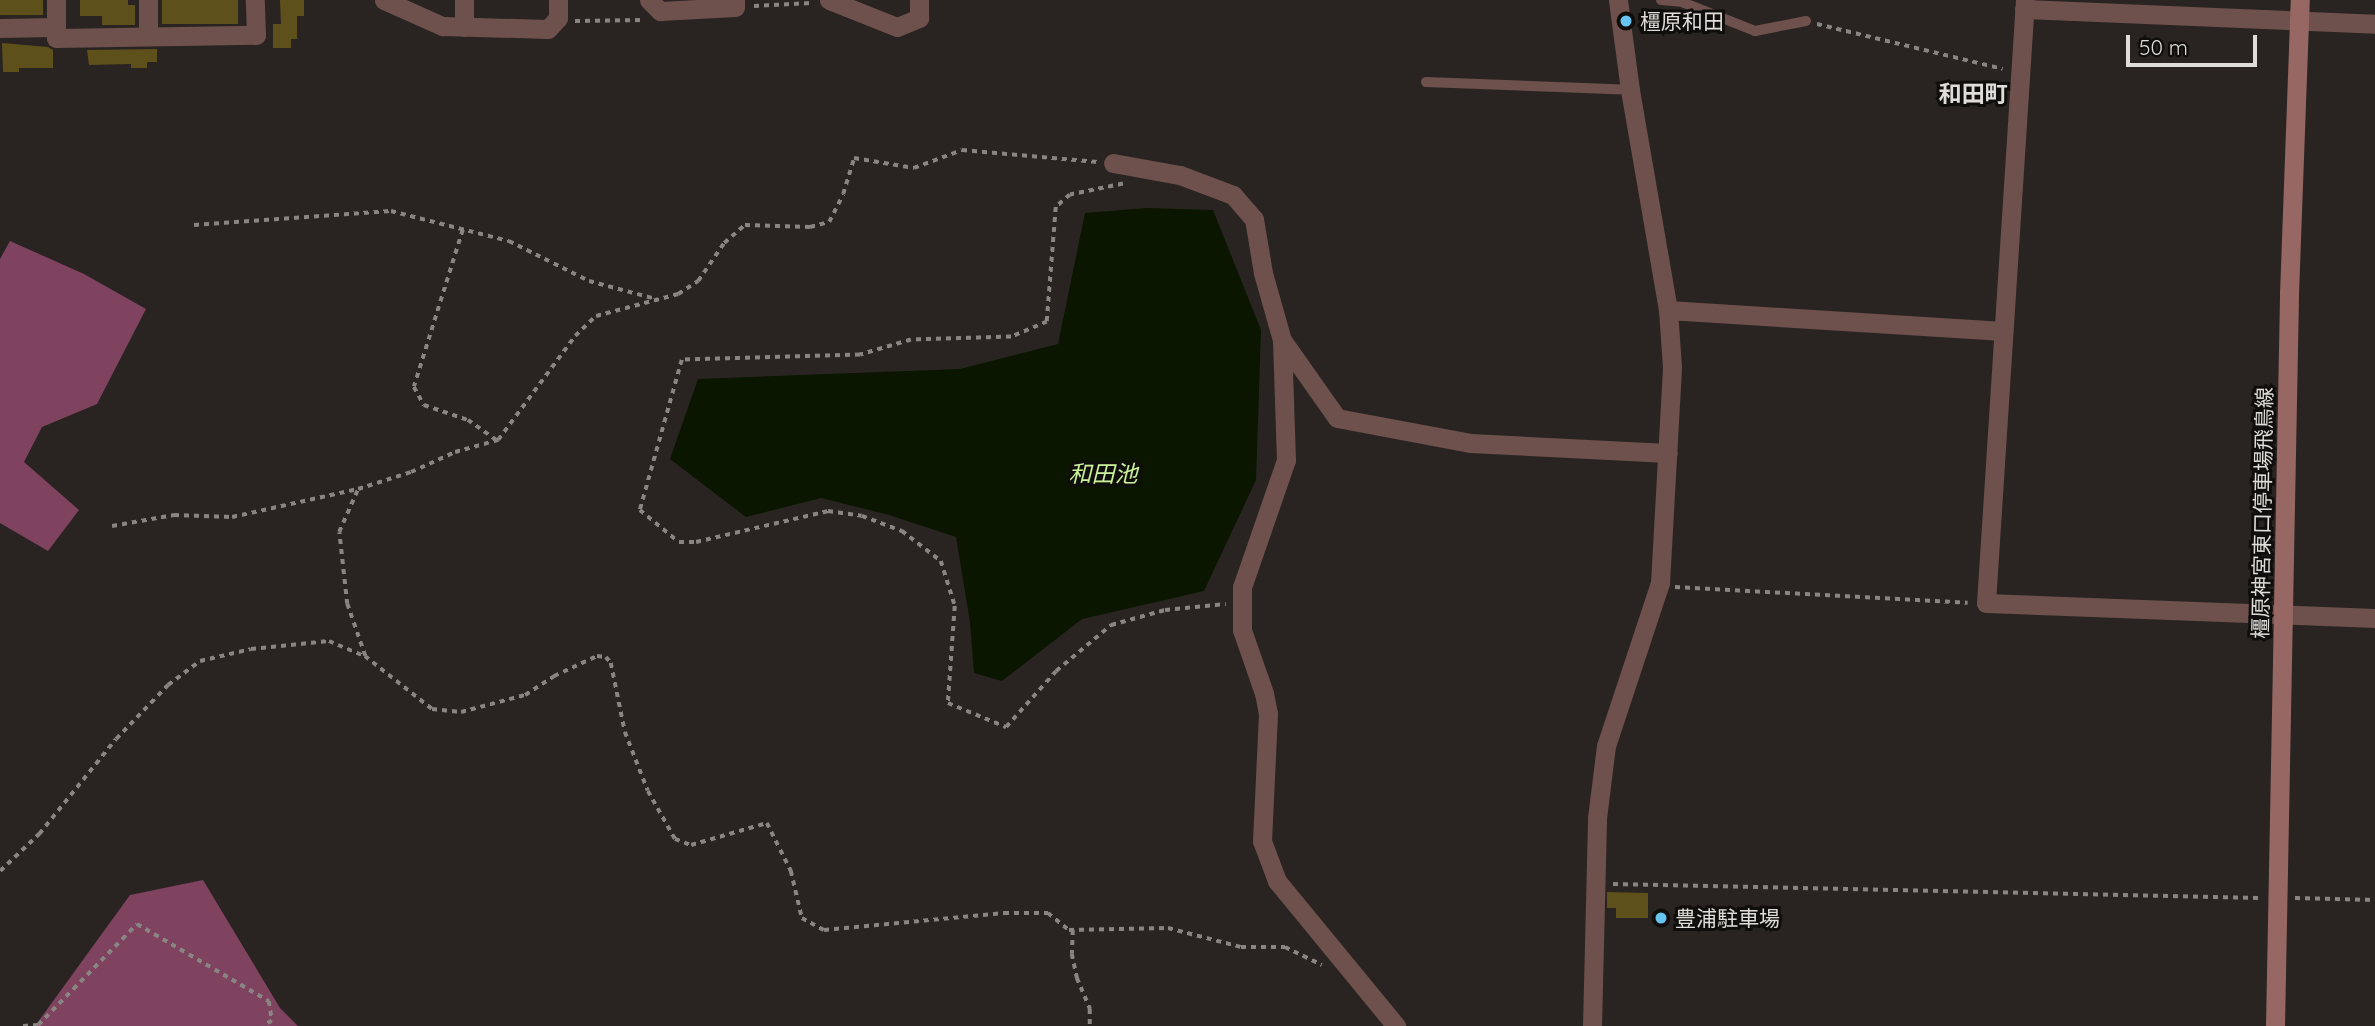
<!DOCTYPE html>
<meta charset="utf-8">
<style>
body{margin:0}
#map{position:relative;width:2375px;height:1026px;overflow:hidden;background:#292421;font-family:Quicksand,"Noto Sans JP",sans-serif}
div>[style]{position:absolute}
.forest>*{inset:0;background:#7f425f}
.water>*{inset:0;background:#0a1600}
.building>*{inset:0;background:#5e501b;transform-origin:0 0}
.path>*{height:3.5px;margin-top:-1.75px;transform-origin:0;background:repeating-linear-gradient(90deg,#898582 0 5px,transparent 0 10px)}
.service>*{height:10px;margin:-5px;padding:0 5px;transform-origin:5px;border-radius:5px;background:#6e504d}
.minor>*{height:19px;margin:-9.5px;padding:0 9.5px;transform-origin:9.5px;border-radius:9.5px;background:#6e504d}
.secondary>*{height:19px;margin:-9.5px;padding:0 9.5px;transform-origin:9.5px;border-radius:9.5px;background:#976863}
.dots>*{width:19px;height:19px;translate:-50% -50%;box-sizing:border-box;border:4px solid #100e0c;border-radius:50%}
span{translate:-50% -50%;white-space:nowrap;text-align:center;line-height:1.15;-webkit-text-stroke:6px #100e0c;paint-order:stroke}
.poi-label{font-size:21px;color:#dfdcd9}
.left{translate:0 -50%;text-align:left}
.street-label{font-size:21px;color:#dfdcd9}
.neighbourhood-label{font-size:23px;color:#dfdcd9;font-weight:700}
.water-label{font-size:23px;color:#c9f199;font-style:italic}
.scale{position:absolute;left:2126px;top:35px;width:131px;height:32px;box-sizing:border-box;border:4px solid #dfdcd9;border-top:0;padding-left:9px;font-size:21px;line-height:24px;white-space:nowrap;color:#dfdcd9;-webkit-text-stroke:5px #100e0c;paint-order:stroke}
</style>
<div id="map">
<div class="forest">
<div style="clip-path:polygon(10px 241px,84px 274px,146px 309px,97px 404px,42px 427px,24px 462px,79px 510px,48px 551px,0 523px,0 259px)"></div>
<div style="clip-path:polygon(203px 880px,280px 1008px,298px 1026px,35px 1026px,130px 895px)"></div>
</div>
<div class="water">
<div style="clip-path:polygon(1147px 208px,1213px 210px,1261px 330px,1256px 480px,1204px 591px,1082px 619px,1002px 681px,974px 673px,970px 622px,956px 537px,889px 515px,821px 498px,746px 517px,670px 459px,698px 379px,960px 369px,1058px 344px,1085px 213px)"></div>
</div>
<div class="building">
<div style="left:0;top:0;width:43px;height:15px"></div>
<div style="clip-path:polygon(80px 0,128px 0,128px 5px,135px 5px,135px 25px,102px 25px,102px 16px,80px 16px)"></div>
<div style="left:162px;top:0;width:76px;height:24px"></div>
<div style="clip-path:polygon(280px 0,304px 0,304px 16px,297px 16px,297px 39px,291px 39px,291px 48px,273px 48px,273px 24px,281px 24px)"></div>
<div style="clip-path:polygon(2px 43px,48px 47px,53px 50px,53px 68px,19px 68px,19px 72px,3px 72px)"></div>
<div style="clip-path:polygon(157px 49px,157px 62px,147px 62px,147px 68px,131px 68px,131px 64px,89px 65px,87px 50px)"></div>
<div style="clip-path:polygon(1607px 892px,1648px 893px,1648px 918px,1616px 918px,1616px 908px,1607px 908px)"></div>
</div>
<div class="path">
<div style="left:754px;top:6px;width:58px;rotate:-3deg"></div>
<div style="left:575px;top:21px;width:69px;rotate:-0.8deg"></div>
<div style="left:1817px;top:24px;width:191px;rotate:13.6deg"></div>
<div style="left:1123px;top:184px;width:54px;rotate:168.3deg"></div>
<div style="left:1070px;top:195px;width:18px;rotate:139deg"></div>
<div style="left:1056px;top:207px;width:115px;rotate:94.5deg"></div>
<div style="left:1047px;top:322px;width:39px;rotate:157deg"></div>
<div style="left:1011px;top:337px;width:100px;rotate:178.3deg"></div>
<div style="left:911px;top:340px;width:53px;rotate:163.6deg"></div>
<div style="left:860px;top:355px;width:178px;rotate:178.4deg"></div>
<div style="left:682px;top:360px;width:156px;rotate:105.6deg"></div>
<div style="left:640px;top:510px;width:50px;rotate:39.4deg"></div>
<div style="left:679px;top:542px;width:17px"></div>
<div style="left:696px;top:542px;width:136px;rotate:-13.2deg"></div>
<div style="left:828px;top:511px;width:34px;rotate:8deg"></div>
<div style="left:862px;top:516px;width:43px;rotate:20.6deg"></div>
<div style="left:902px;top:531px;width:49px;rotate:37.6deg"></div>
<div style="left:941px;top:561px;width:47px;rotate:72.7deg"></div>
<div style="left:955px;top:606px;width:97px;rotate:94.1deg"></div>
<div style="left:948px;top:703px;width:63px;rotate:22.5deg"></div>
<div style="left:1006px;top:727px;width:75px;rotate:-48.2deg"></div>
<div style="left:1056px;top:671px;width:72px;rotate:-39.9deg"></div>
<div style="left:1111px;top:625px;width:56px;rotate:-15.5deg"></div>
<div style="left:1165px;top:610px;width:61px;rotate:-5.6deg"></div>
<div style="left:194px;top:225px;width:197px;rotate:-4.1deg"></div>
<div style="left:391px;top:211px;width:122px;rotate:14.3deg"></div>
<div style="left:509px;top:241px;width:89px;rotate:26.6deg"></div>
<div style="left:589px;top:281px;width:69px;rotate:15deg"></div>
<div style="left:463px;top:230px;width:164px;rotate:107.3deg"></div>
<div style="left:414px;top:387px;width:21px;rotate:61deg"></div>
<div style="left:424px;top:405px;width:46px;rotate:18.8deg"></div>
<div style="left:468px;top:420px;width:35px;rotate:35deg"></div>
<div style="left:112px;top:526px;width:63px;rotate:-10.1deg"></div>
<div style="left:174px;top:515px;width:58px;rotate:2deg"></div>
<div style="left:232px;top:517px;width:129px;rotate:-12.5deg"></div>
<div style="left:1675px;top:587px;width:293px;rotate:3.1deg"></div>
<div style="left:365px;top:656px;width:55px;rotate:-109.1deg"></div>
<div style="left:347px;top:604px;width:72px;rotate:-96.3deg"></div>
<div style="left:339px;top:532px;width:47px;rotate:-66.2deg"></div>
<div style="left:358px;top:489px;width:56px;rotate:-17.8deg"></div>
<div style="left:411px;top:472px;width:48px;rotate:-24.4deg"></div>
<div style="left:455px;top:452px;width:45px;rotate:-15.6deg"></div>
<div style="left:498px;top:440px;width:129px;rotate:-53.5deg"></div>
<div style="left:575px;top:336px;width:29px;rotate:-44deg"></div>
<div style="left:596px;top:316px;width:85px;rotate:-15deg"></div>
<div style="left:678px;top:294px;width:24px;rotate:-33deg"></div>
<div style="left:698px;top:281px;width:46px;rotate:-55.6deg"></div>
<div style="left:724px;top:243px;width:28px;rotate:-41deg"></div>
<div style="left:745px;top:225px;width:65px;rotate:1.8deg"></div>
<div style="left:810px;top:227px;width:20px;rotate:-15deg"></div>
<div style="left:829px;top:222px;width:31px;rotate:-63deg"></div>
<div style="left:843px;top:194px;width:38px;rotate:-73deg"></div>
<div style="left:854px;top:158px;width:61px;rotate:9.5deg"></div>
<div style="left:914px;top:168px;width:51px;rotate:-20.6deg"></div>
<div style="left:962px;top:150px;width:136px;rotate:5.1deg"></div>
<div style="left:0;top:871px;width:54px;rotate:-43.5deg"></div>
<div style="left:39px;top:834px;width:122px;rotate:-51deg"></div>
<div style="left:116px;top:739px;width:75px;rotate:-46.1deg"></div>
<div style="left:168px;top:685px;width:40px;rotate:-37deg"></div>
<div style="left:200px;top:661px;width:52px;rotate:-13.2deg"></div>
<div style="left:251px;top:649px;width:78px;rotate:-5.9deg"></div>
<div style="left:329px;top:641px;width:39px;rotate:23deg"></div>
<div style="left:365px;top:656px;width:85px;rotate:38.3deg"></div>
<div style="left:432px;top:709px;width:29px;rotate:6deg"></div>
<div style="left:461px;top:712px;width:66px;rotate:-14.9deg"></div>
<div style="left:525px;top:695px;width:35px;rotate:-33deg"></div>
<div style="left:554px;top:676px;width:47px;rotate:-24.9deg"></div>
<div style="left:597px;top:656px;width:9px;rotate:6deg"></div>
<div style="left:606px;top:657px;width:8px;rotate:50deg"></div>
<div style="left:611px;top:663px;width:70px;rotate:78.5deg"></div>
<div style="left:625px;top:732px;width:63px;rotate:68.7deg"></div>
<div style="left:648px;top:791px;width:55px;rotate:60.6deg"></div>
<div style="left:675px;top:839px;width:17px;rotate:21deg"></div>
<div style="left:691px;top:845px;width:79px;rotate:-16.1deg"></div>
<div style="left:767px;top:823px;width:54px;rotate:63.4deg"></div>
<div style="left:791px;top:871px;width:48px;rotate:76.8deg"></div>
<div style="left:802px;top:918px;width:25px;rotate:29deg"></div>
<div style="left:824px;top:930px;width:181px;rotate:-5.4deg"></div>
<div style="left:1004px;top:913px;width:44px"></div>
<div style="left:1048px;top:913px;width:27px;rotate:39deg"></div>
<div style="left:1069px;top:930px;width:99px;rotate:-1.2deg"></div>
<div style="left:1168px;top:928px;width:75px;rotate:14.6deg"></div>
<div style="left:1241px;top:947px;width:44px"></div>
<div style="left:1285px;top:947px;width:41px;rotate:25.9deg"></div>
<div style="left:1613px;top:884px;width:646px;rotate:1.24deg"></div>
<div style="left:2295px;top:898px;width:80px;rotate:1.4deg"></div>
<div style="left:1073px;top:930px;width:24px;rotate:92deg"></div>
<div style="left:1072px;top:954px;width:25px;rotate:78deg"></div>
<div style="left:1077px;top:978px;width:34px;rotate:67deg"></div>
<div style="left:1090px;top:1009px;width:17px;rotate:90deg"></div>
<div style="left:23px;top:1026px;width:15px;rotate:-4deg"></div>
<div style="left:38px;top:1025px;width:141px;rotate:-45.6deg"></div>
<div style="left:137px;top:924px;width:153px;rotate:30.3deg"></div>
<div style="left:269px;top:1001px;width:20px;rotate:81deg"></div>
<div style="left:272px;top:1021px;width:10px;rotate:151deg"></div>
</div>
<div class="service">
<div style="left:1661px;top:0;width:21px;rotate:5deg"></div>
<div style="left:1682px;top:2px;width:79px;rotate:21.7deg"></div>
<div style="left:1755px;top:31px;width:52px;rotate:-11.1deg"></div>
<div style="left:1426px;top:82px;width:204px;rotate:2.2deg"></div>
</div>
<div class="minor">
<div style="left:148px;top:0;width:36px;rotate:90deg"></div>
<div style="left:384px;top:0;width:64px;rotate:24.1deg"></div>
<div style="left:442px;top:26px;width:106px;rotate:1.6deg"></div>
<div style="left:548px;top:29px;width:15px;rotate:-48deg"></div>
<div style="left:558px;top:18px;width:18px;rotate:-90deg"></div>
<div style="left:649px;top:0;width:16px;rotate:45deg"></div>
<div style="left:660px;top:11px;width:75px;rotate:-3.1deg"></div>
<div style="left:735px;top:7px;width:7px;rotate:-90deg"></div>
<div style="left:829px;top:0;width:73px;rotate:21.7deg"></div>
<div style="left:897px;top:27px;width:24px;rotate:-22deg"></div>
<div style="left:919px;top:18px;width:18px;rotate:-90deg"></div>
<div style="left:2025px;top:0;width:604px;rotate:93.7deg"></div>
<div style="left:1986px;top:603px;width:389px;rotate:2.2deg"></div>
<div style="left:2024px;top:9px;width:351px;rotate:2.4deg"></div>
<div style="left:56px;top:27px;width:11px;rotate:90deg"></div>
<div style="left:56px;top:38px;width:200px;rotate:-0.9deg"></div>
<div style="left:256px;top:35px;width:35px;rotate:-92deg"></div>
<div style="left:464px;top:27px;width:27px;rotate:-90deg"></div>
<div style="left:0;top:28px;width:56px;rotate:-1deg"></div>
<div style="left:56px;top:27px;width:27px;rotate:-90deg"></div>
<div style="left:1113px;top:163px;width:68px;rotate:10.2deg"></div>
<div style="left:1180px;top:175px;width:57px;rotate:20.7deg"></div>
<div style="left:1233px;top:195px;width:32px;rotate:49deg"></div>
<div style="left:1254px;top:219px;width:55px;rotate:80.5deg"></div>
<div style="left:1263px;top:273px;width:70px;rotate:74.2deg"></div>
<div style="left:1282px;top:340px;width:95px;rotate:54.8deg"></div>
<div style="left:1337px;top:418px;width:135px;rotate:10.6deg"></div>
<div style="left:1470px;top:443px;width:198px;rotate:2.9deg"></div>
<div style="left:1668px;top:310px;width:336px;rotate:3.6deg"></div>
<div style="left:1282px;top:340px;width:120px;rotate:88.1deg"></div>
<div style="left:1286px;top:460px;width:134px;rotate:109.1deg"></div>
<div style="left:1242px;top:587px;width:43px;rotate:90deg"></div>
<div style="left:1242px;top:630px;width:67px;rotate:70.8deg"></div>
<div style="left:1264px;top:693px;width:21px;rotate:79deg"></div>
<div style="left:1268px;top:714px;width:127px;rotate:92.7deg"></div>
<div style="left:1262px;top:841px;width:43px;rotate:69.4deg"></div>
<div style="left:1277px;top:881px;width:188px;rotate:50.6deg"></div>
<div style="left:1592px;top:1026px;width:208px;rotate:-88.6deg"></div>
<div style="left:1597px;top:818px;width:73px;rotate:-82.9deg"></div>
<div style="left:1606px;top:746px;width:172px;rotate:-71.7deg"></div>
<div style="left:1660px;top:583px;width:216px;rotate:-86.8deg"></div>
<div style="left:1672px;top:367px;width:57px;rotate:-94deg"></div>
<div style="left:1668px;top:310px;width:223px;rotate:-99.8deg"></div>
<div style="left:1630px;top:90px;width:91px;rotate:-97.6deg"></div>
</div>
<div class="secondary">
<div style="left:2275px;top:1026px;width:732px;rotate:-88.9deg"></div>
<div style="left:2289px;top:294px;width:294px;rotate:-87.9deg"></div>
</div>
<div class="dots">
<div style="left:1626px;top:21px;background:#67c4f0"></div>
<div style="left:1661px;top:918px;background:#67c4f0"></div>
</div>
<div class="poi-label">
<span class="left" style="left:1640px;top:21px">橿原和田</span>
<span class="left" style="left:1675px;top:918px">豊浦駐車場</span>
</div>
<div class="street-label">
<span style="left:2262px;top:513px;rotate:-89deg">橿原神宮東口停車場飛鳥線</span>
</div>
<div class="neighbourhood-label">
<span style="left:1973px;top:94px">和田町</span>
</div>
<div class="water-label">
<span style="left:1103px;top:474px">和田池</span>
</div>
<div class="scale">50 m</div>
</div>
